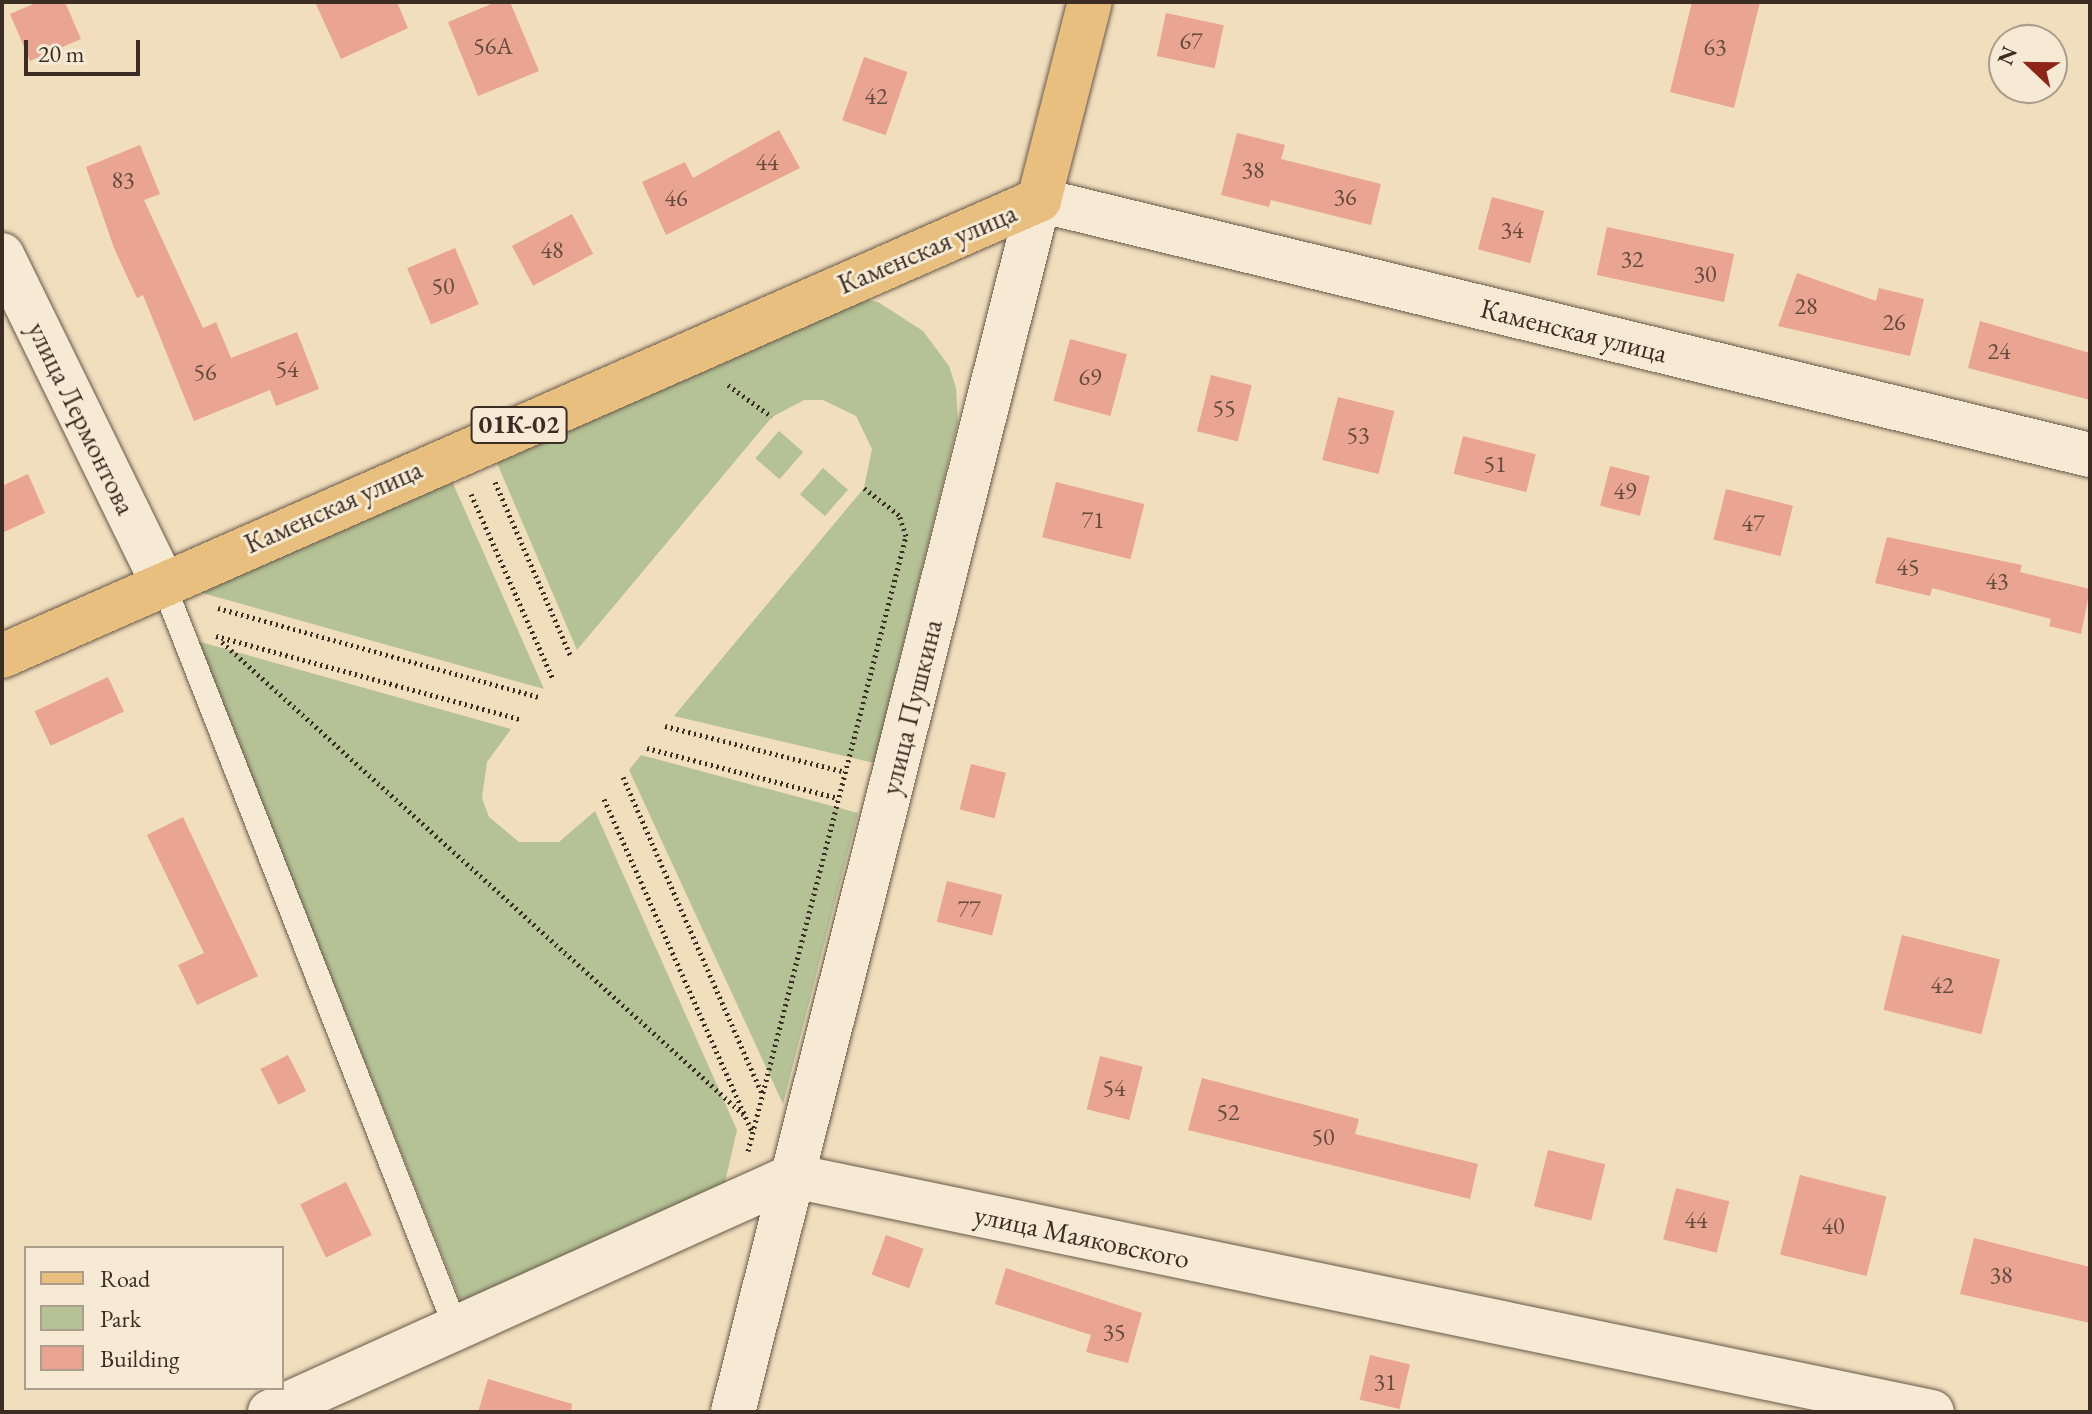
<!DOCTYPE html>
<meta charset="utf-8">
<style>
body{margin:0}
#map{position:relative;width:2092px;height:1414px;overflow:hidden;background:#f1debd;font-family:"EB Garamond",serif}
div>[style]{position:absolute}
.green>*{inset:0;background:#b4c295;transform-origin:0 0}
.building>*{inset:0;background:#e9a592;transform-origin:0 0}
.path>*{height:5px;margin-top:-2.5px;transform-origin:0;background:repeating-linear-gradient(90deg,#3b2d23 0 2px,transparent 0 6px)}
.roads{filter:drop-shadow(0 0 2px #68594a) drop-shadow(0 0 2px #68594a)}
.lane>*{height:24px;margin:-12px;padding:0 12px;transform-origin:12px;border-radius:12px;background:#f6ead4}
.street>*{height:44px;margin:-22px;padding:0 22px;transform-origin:22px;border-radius:22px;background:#f6ead4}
.secondary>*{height:44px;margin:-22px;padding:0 22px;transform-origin:22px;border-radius:22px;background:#f6ead4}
.primary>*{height:44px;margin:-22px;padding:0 22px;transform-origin:22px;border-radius:22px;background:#e8bf7e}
span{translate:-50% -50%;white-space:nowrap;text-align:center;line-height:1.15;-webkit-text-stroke:6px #f6ead4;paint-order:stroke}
.number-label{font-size:24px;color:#664b3f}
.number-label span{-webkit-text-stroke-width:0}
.shield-label span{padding:2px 6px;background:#f6ead4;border:2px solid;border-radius:6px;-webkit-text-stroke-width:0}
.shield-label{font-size:26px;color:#3b2d23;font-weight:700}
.street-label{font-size:28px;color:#3b2d23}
.frame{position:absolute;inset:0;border:4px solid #3b2d23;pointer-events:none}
.legend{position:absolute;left:24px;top:1246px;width:260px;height:144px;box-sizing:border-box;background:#f6ead4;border:2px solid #ab9e8d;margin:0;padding:10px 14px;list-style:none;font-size:24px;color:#3b2d23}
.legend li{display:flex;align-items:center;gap:16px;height:40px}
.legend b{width:40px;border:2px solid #ab9e8d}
.north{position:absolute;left:1988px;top:24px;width:80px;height:80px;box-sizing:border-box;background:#f6ead4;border:2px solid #ab9e8d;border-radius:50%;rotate:292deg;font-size:22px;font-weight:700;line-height:32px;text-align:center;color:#3b2d23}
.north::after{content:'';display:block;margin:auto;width:28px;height:36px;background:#8f2418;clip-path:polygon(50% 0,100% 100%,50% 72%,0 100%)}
.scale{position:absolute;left:24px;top:40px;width:116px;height:36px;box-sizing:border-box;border:4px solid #3b2d23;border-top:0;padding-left:10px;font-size:24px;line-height:28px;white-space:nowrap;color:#3b2d23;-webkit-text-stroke:6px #f6ead4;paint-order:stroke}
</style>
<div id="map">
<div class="green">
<div style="clip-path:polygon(845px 296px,878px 302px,923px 331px,949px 366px,956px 388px,958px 422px,874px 763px,674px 716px,864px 488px,872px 449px,856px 416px,823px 400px,804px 400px,772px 417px,577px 650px,491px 449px)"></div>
<div style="left:779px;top:431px;width:32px;height:36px;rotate:41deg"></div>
<div style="left:823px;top:468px;width:33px;height:35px;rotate:41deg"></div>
<div style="clip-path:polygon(447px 470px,544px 689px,188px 589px)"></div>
<div style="clip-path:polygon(197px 641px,511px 729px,487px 762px,482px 798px,489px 817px,519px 842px,559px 842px,595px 811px,737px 1130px,723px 1191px,464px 1310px)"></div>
<div style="clip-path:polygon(641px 755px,858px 813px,783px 1104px,629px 770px)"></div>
</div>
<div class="building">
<div style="clip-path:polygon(38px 2px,65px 2px,81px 39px,30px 61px,10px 14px)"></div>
<div style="clip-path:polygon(315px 2px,397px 2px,408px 28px,341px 59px)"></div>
<div style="clip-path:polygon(496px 2px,510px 2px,539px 71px,478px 96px,448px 22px)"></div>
<div style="clip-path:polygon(1692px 2px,1760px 2px,1734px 108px,1670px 92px)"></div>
<div style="left:1166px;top:13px;width:59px;height:44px;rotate:12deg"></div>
<div style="left:864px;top:57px;width:46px;height:67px;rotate:19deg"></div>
<div style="clip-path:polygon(779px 130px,800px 168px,666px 235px,642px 182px,685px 162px,693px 178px)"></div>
<div style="clip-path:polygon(1237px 133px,1285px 145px,1281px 159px,1381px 184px,1371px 225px,1271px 200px,1269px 207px,1221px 195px)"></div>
<div style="clip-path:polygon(140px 145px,160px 194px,144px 200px,203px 328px,216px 322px,231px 358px,297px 332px,319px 389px,276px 406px,270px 390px,194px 421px,143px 295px,137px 298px,114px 248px,86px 167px)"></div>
<div style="left:1492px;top:197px;width:54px;height:54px;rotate:15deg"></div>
<div style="left:572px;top:214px;width:45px;height:68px;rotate:62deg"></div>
<div style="left:1607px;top:227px;width:130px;height:49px;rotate:12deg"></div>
<div style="left:455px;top:248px;width:61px;height:52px;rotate:67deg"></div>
<div style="clip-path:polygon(1797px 273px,1876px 301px,1879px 288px,1924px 299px,1910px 356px,1778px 326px)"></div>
<div style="clip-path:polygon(1980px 321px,2090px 353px,2090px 400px,1968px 368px)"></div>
<div style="left:1070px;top:339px;width:59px;height:64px;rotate:15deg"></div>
<div style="left:1211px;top:375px;width:42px;height:58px;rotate:14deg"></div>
<div style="left:1338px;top:397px;width:58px;height:65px;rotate:14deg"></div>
<div style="left:1463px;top:436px;width:75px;height:39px;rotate:14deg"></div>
<div style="left:1610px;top:466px;width:41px;height:41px;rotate:14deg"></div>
<div style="clip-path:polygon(28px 474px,45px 513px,2px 533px,2px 486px)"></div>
<div style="left:1056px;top:482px;width:91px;height:57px;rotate:14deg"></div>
<div style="left:1726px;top:489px;width:69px;height:52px;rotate:14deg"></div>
<div style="clip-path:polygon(1887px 537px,2022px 565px,2020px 572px,2090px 589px,2081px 634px,2049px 626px,2051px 619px,1932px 588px,1930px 596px,1875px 583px)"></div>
<div style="left:108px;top:677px;width:38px;height:81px;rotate:65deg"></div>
<div style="left:971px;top:764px;width:36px;height:47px;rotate:14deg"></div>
<div style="clip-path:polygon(183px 817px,258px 976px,197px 1005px,178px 965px,204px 953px,147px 835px)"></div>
<div style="left:947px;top:881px;width:57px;height:42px;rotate:14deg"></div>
<div style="left:1902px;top:935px;width:101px;height:77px;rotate:14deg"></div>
<div style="left:288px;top:1055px;width:40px;height:31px;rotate:63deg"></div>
<div style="left:1100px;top:1056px;width:44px;height:55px;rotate:14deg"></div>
<div style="clip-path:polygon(1202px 1078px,1359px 1119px,1355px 1134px,1478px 1164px,1470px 1199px,1188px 1130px)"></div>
<div style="left:1548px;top:1150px;width:59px;height:58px;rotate:14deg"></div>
<div style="left:1800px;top:1175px;width:89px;height:82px;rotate:14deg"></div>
<div style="left:346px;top:1182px;width:59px;height:51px;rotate:64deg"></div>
<div style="left:1676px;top:1188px;width:55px;height:53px;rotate:14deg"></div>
<div style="left:886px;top:1235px;width:40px;height:42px;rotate:20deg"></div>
<div style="clip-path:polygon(1974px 1238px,2090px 1267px,2090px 1323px,1960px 1294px)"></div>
<div style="clip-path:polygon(1006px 1268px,1142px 1313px,1128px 1363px,1086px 1352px,1091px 1335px,995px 1304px)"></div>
<div style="left:1370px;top:1355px;width:41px;height:46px;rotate:13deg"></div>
<div style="clip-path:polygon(488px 1379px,572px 1404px,571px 1412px,478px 1412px)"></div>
</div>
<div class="path">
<div style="left:728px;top:385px;width:54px;rotate:36deg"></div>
<div style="left:495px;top:482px;width:191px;rotate:66.5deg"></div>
<div style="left:471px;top:494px;width:202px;rotate:66.1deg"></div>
<div style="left:218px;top:608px;width:332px;rotate:15.5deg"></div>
<div style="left:216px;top:636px;width:315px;rotate:15.3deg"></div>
<div style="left:222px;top:642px;width:704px;rotate:42.18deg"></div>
<div style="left:665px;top:726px;width:186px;rotate:14.3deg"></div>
<div style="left:647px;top:748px;width:197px;rotate:14.7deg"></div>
<div style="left:623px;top:777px;width:345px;rotate:66.3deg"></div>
<div style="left:604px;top:799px;width:364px;rotate:66deg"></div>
<div style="left:748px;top:1151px;width:635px;rotate:-75.59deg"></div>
<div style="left:906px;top:536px;width:22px;rotate:-108deg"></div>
<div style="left:899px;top:515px;width:44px;rotate:-142.4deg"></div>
</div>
<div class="roads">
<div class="lane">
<div style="left:162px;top:581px;width:803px;rotate:68.52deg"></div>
</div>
<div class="street">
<div style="left:1039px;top:200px;width:1081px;rotate:13.64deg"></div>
<div style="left:2px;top:255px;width:363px;rotate:63.9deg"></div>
<div style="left:270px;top:1412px;width:574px;rotate:-24.29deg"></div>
<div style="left:793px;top:1176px;width:1163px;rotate:11.71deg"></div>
</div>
<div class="secondary">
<div style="left:733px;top:1412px;width:1250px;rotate:-75.83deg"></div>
</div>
<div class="primary">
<div style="left:2px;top:656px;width:1133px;rotate:-23.74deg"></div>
<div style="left:1039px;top:200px;width:204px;rotate:-75.6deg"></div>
</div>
</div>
<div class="number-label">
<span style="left:1191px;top:41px">67</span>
<span style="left:493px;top:46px">56А</span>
<span style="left:1715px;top:47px">63</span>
<span style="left:876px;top:96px">42</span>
<span style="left:767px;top:162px">44</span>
<span style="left:1253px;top:170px">38</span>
<span style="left:123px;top:180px">83</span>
<span style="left:1345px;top:197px">36</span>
<span style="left:676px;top:198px">46</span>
<span style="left:1512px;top:230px">34</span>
<span style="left:552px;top:250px">48</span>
<span style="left:1632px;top:259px">32</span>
<span style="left:1705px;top:274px">30</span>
<span style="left:443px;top:286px">50</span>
<span style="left:1806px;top:306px">28</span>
<span style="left:1894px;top:322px">26</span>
<span style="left:1999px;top:351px">24</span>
<span style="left:287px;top:369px">54</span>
<span style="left:205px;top:372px">56</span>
<span style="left:1090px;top:377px">69</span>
<span style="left:1224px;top:408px">55</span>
<span style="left:1358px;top:435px">53</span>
<span style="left:1495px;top:464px">51</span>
<span style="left:1625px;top:491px">49</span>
<span style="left:1093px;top:520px">71</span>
<span style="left:1753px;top:523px">47</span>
<span style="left:1908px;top:567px">45</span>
<span style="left:1997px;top:581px">43</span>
<span style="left:969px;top:909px">77</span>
<span style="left:1942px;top:985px">42</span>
<span style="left:1114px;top:1088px">54</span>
<span style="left:1228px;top:1112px">52</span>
<span style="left:1323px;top:1137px">50</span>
<span style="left:1696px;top:1220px">44</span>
<span style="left:1833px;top:1226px">40</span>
<span style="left:2001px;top:1275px">38</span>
<span style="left:1114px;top:1332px">35</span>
<span style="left:1385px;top:1382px">31</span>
</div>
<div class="shield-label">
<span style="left:519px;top:425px">01К-02</span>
</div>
<div class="street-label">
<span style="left:927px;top:248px;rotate:-23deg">Каменская улица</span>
<span style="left:1574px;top:330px;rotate:14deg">Каменская улица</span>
<span style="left:82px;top:418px;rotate:64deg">улица Лермонтова</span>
<span style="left:333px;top:506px;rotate:-24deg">Каменская улица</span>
<span style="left:911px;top:707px;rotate:-76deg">улица Пушкина</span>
<span style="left:1082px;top:1236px;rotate:12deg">улица Маяковского</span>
</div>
<div class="frame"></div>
<ul class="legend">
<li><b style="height:10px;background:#e8bf7e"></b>Road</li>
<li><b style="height:22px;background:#b4c295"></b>Park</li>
<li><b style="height:22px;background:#e9a592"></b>Building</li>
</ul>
<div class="north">N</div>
<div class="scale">20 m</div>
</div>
